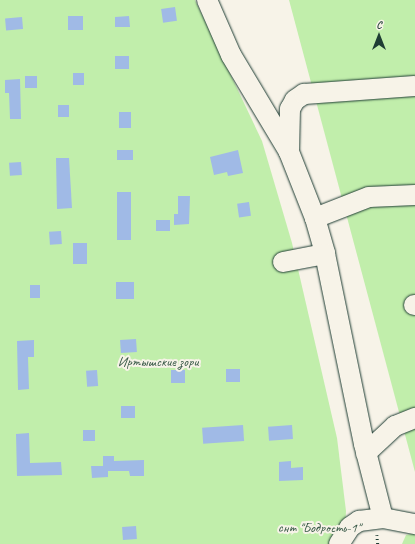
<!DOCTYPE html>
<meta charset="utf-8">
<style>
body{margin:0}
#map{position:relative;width:415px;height:544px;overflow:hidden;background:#f7f3e8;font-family:Caveat,sans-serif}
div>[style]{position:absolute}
.green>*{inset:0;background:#c1eeab}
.building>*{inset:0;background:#a0bae6;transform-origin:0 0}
.path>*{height:2.5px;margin-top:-1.25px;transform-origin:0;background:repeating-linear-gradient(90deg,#1f3d34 0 1px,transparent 0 4px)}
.roads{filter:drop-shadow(0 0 1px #1f3d34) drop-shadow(0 0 1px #1f3d34)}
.minor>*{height:20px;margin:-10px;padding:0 10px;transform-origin:10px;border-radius:10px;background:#f7f3e8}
span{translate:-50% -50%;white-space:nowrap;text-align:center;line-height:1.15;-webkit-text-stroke:4px #f7f3e8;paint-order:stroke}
.park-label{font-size:14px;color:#375846}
.north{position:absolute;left:359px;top:16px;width:40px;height:40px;-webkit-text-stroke:3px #f7f3e8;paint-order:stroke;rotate:0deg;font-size:11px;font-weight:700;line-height:16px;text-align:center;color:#1f3d34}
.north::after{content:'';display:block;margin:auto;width:14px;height:18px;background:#1f3d34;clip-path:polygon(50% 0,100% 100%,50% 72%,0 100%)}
</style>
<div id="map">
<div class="green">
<div style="clip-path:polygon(0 0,195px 0,262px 141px,292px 243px,337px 438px,346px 511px,344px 544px,0 544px)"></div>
<div style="clip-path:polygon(289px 0,415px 0,415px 472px)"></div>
<div style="clip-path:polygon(415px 533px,415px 544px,402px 544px,406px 535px)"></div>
</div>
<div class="building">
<div style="left:175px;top:7px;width:14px;height:14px;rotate:82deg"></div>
<div style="left:68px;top:16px;width:15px;height:14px"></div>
<div style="clip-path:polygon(129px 16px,130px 27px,115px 27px,115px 17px)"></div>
<div style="left:22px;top:17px;width:12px;height:17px;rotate:85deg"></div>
<div style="left:129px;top:56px;width:13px;height:14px;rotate:90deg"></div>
<div style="left:73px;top:73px;width:11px;height:12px"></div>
<div style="left:25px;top:76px;width:12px;height:12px"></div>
<div style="clip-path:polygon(20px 79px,21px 119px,10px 119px,9px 93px,5px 93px,5px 80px)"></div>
<div style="left:58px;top:105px;width:11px;height:12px"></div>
<div style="left:131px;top:112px;width:16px;height:12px;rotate:90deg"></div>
<div style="left:133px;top:150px;width:10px;height:16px;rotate:90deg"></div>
<div style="clip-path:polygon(238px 150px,243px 173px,228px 176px,227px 172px,214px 175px,210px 157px)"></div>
<div style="clip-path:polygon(56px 158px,69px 158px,72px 208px,57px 209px)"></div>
<div style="left:21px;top:162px;width:13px;height:12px;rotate:86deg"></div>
<div style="left:117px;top:192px;width:14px;height:48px"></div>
<div style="clip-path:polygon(178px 196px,190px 196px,189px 224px,174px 225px,174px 214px,178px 214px)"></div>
<div style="left:249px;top:202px;width:14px;height:12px;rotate:82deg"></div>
<div style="left:156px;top:220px;width:14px;height:11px"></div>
<div style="left:61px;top:231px;width:13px;height:12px;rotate:86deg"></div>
<div style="left:87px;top:243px;width:21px;height:14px;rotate:90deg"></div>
<div style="left:134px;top:282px;width:17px;height:18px;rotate:90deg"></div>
<div style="left:30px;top:285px;width:10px;height:13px"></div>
<div style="left:136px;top:339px;width:13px;height:16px;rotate:86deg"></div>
<div style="clip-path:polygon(34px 340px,34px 357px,28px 357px,29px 389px,18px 390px,17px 341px)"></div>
<div style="left:226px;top:369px;width:14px;height:13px"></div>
<div style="left:97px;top:370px;width:16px;height:11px;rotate:86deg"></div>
<div style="left:171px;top:370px;width:14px;height:13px"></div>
<div style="left:121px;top:406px;width:14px;height:12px"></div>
<div style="left:243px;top:425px;width:16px;height:41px;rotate:86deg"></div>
<div style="left:292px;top:425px;width:14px;height:24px;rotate:86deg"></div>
<div style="left:83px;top:430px;width:12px;height:11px"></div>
<div style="clip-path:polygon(29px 433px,30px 463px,61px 462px,62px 475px,17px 476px,16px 434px)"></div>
<div style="clip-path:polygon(103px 456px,114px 456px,114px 461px,144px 460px,144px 476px,130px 476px,129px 471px,108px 471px,108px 477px,92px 478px,91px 466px,103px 466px)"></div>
<div style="clip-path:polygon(291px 461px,291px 468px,303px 467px,303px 480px,279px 481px,279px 462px)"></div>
<div style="left:136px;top:526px;width:13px;height:14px;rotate:86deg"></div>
</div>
<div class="path">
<div style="left:377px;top:535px;width:9px;rotate:84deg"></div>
</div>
<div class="roads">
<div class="minor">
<div style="left:207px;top:0;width:60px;rotate:66.4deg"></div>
<div style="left:231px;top:55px;width:113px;rotate:59.1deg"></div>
<div style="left:289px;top:152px;width:71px;rotate:68.5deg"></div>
<div style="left:315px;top:218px;width:37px;rotate:74deg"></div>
<div style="left:325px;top:254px;width:194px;rotate:78.4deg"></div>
<div style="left:364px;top:444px;width:76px;rotate:75.6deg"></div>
<div style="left:383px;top:518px;width:33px;rotate:11deg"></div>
<div style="left:289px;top:152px;width:43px;rotate:-88.7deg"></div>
<div style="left:290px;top:109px;width:10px;rotate:-61deg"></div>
<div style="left:295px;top:100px;width:11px;rotate:-34deg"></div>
<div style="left:304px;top:94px;width:111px;rotate:-4.1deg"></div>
<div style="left:315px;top:218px;width:58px;rotate:-21.3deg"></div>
<div style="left:369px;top:197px;width:46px;rotate:-2.5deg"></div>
<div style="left:283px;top:262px;width:43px;rotate:-10.8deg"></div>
<div style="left:414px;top:305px;width:1px"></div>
<div style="left:366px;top:453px;width:40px;rotate:-43deg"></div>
<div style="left:395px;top:426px;width:22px;rotate:-22deg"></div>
<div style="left:339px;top:544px;width:20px;rotate:-57deg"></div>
<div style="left:350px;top:527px;width:11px;rotate:-34deg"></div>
<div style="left:359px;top:521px;width:24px;rotate:-7deg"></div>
</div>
</div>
<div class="park-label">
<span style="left:158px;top:362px">Иртышские зори</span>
<span style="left:319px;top:528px">снт "Бодрость-1"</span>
</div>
<div class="north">С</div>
</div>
